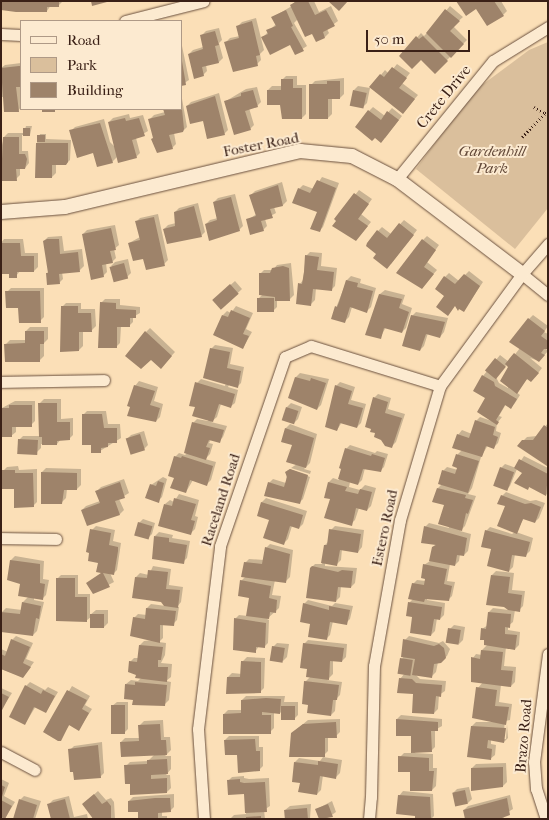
<!DOCTYPE html>
<style>
body{margin:0}
#map{position:relative;width:549px;height:820px;overflow:hidden;background:#fbdfb7;font-family:"IM FELL French Canon",serif}
div>[style]{position:absolute}
.green>*{inset:0;background:#dabf9c}
.shadow>*{inset:0;background:#0003}
.building>*{inset:0;background:#9e836a;transform-origin:0 0}
.path>*{height:2.5px;margin-top:-1.25px;transform-origin:0;background:repeating-linear-gradient(90deg,#3a2016 0 1px,transparent 0 3.5px)}
.roads{filter:drop-shadow(0 0 1px #6a503e) drop-shadow(0 0 1px #6a503e)}
.minor>*{height:11px;margin:-5.5px;padding:0 5.5px;transform-origin:5.5px;border-radius:5.5px;background:#fcead0}
.tertiary>*{height:14px;margin:-7px;padding:0 7px;transform-origin:7px;border-radius:7px;background:#fcead0}
span{translate:-50% -50%;white-space:nowrap;text-align:center;line-height:1.15;-webkit-text-stroke:4px #fcead0;paint-order:stroke}
.street-label{font-size:15px;color:#3a2016}
.park-label{font-size:15px;color:#624838;font-style:italic}
.frame{position:absolute;inset:0;border:2px solid #3a2016;pointer-events:none}
.legend{position:absolute;left:20px;top:20px;width:162px;height:90px;box-sizing:border-box;background:#fcead0;border:1px solid #ae9986;margin:0;padding:6px 9px;list-style:none;font-size:15px;color:#3a2016}
.legend li{display:flex;align-items:center;gap:10px;height:25px}
.legend b{width:25px;border:1px solid #ae9986}
.scale{position:absolute;left:366px;top:30px;width:104px;height:22px;box-sizing:border-box;border:2px solid #3a2016;border-top:0;padding-left:6px;font-size:15px;line-height:18px;white-space:nowrap;color:#3a2016;-webkit-text-stroke:4px #fcead0;paint-order:stroke}
</style>
<div id="map">
<div class="green">
<div style="clip-path:polygon(548px 42px,548px 208px,515px 249px,416px 169px,457px 113px,482px 85px,529px 50px)"></div>
</div>
<div class="shadow">
<div style="clip-path:polygon(2px 1px,63px 1px,59px 5px,51px 5px,47px 11px)"></div>
<div style="clip-path:polygon(295px 1px,314px 1px,319px 12px,331px 6px,338px 21px,327px 29px,329px 33px,325px 37px,312px 32px,298px 19px,294px 23px,307px 46px,296px 53px,291px 44px,263px 37px,276px 24px,273px 17px,292px 6px)"></div>
<div style="clip-path:polygon(458px 1px,501px 1px,507px 11px,503px 15px)"></div>
<div style="clip-path:polygon(450px 6px,463px 17px,453px 26px,467px 40px,435px 72px,421px 59px,401px 56px,421px 33px,424px 36px,428px 32px)"></div>
<div style="clip-path:polygon(256px 18px,264px 50px,260px 54px,261px 60px,257px 64px,226px 42px,230px 38px,240px 36px,238px 26px,242px 22px)"></div>
<div style="clip-path:polygon(219px 28px,222px 40px,219px 43px,223px 58px,219px 62px,206px 65px,207px 71px,203px 75px,189px 54px,193px 50px,203px 47px,202px 35px,206px 31px)"></div>
<div style="clip-path:polygon(181px 41px,189px 80px,181px 85px)"></div>
<div style="clip-path:polygon(21px 63px,21px 107px,18px 111px,5px 97px,1px 97px,1px 68px,5px 65px)"></div>
<div style="clip-path:polygon(397px 64px,410px 73px,402px 83px,418px 95px,407px 108px,371px 87px,385px 70px,389px 74px)"></div>
<div style="clip-path:polygon(286px 76px,297px 76px,297px 85px,306px 85px,306px 114px,302px 118px,281px 104px,268px 90px,272px 86px,282px 86px,282px 80px)"></div>
<div style="clip-path:polygon(344px 78px,344px 94px,340px 98px,332px 98px,332px 114px,328px 118px,311px 85px,315px 81px)"></div>
<div style="clip-path:polygon(358px 86px,370px 88px,367px 103px,363px 107px,354px 90px)"></div>
<div style="clip-path:polygon(257px 87px,261px 102px,257px 106px,249px 108px,254px 125px,250px 129px,226px 101px,246px 89px)"></div>
<div style="clip-path:polygon(181px 93px,187px 127px,183px 131px,174px 133px,176px 144px,172px 148px,154px 137px,150px 119px,154px 115px,165px 112px,164px 109px,181px 109px)"></div>
<div style="clip-path:polygon(219px 93px,228px 130px,224px 134px,187px 106px,191px 102px)"></div>
<div style="clip-path:polygon(373px 107px,385px 116px,392px 108px,402px 116px,385px 138px,369px 111px)"></div>
<div style="clip-path:polygon(129px 114px,130px 118px,143px 115px,148px 131px,136px 138px,140px 153px,136px 157px,118px 156px,112px 162px,94px 151px,71px 131px,75px 127px,104px 119px,110px 142px,115px 147px,109px 122px,113px 118px)"></div>
<div style="clip-path:polygon(26px 126px,32px 126px,30px 135px,22px 135px,22px 151px,28px 151px,29px 163px,25px 168px,20px 168px,20px 175px,16px 179px,2px 180px,1px 149px,4px 137px,8px 133px,24px 133px)"></div>
<div style="clip-path:polygon(40px 134px,46px 134px,46px 139px,71px 140px,70px 160px,66px 164px,56px 164px,56px 173px,52px 177px,37px 143px)"></div>
<div style="clip-path:polygon(322px 177px,339px 183px,323px 227px,319px 231px,318px 211px,299px 189px,303px 185px,314px 189px)"></div>
<div style="clip-path:polygon(282px 182px,287px 201px,283px 205px,274px 207px,276px 213px,265px 219px,267px 226px,263px 230px,247px 220px,257px 214px,251px 195px,255px 191px)"></div>
<div style="clip-path:polygon(359px 190px,372px 199px,361px 214px,371px 222px,360px 235px,336px 219px)"></div>
<div style="clip-path:polygon(235px 194px,243px 226px,239px 230px,206px 224px,210px 220px,218px 218px,214px 202px,218px 198px)"></div>
<div style="clip-path:polygon(198px 203px,205px 232px,201px 236px,164px 229px,168px 225px,176px 223px,175px 212px,179px 208px)"></div>
<div style="clip-path:polygon(158px 214px,168px 260px,164px 264px,144px 257px,129px 243px,140px 237px,136px 222px,140px 218px)"></div>
<div style="clip-path:polygon(404px 220px,417px 230px,391px 264px,378px 253px,378px 231px,382px 227px,391px 234px)"></div>
<div style="clip-path:polygon(115px 225px,119px 245px,114px 249px,116px 258px,112px 262px,106px 263px,107px 272px,103px 276px,83px 234px,87px 230px)"></div>
<div style="clip-path:polygon(62px 236px,64px 251px,82px 249px,84px 266px,80px 270px,62px 272px,63px 279px,59px 283px,47px 273px,49px 271px,44px 241px,48px 237px)"></div>
<div style="clip-path:polygon(427px 236px,439px 245px,427px 262px,437px 270px,422px 287px,423px 240px)"></div>
<div style="clip-path:polygon(4px 239px,23px 239px,25px 253px,38px 253px,38px 267px,34px 271px,20px 271px,16px 276px,10px 272px,1px 273px,1px 243px)"></div>
<div style="clip-path:polygon(310px 252px,322px 253px,321px 266px,337px 268px,335px 286px,331px 290px,316px 288px,315px 300px,311px 304px,300px 284px,303px 280px,306px 256px)"></div>
<div style="clip-path:polygon(128px 259px,131px 273px,127px 277px,111px 266px,115px 262px)"></div>
<div style="clip-path:polygon(291px 263px,294px 295px,290px 299px,277px 299px,277px 307px,273px 311px,258px 299px,263px 294px,260px 274px,264px 270px,273px 270px,277px 265px)"></div>
<div style="clip-path:polygon(469px 271px,483px 282px,464px 310px,446px 295px,445px 277px,449px 273px,459px 281px)"></div>
<div style="clip-path:polygon(351px 276px,361px 279px,360px 283px,376px 288px,371px 307px,367px 311px,352px 307px,349px 317px,345px 321px,332px 318px,347px 280px)"></div>
<div style="clip-path:polygon(235px 281px,242px 289px,223px 307px,218px 296px)"></div>
<div style="clip-path:polygon(11px 288px,44px 288px,44px 317px,40px 321px,19px 307px,7px 292px)"></div>
<div style="clip-path:polygon(385px 290px,405px 295px,402px 304px,412px 308px,406px 328px,402px 332px,386px 327px,380px 338px,367px 334px,380px 294px)"></div>
<div style="clip-path:polygon(105px 299px,120px 299px,120px 305px,140px 307px,140px 313px,133px 317px,133px 322px,129px 326px,121px 326px,120px 343px,116px 347px,101px 303px)"></div>
<div style="clip-path:polygon(66px 303px,81px 303px,81px 309px,95px 309px,96px 326px,92px 330px,83px 331px,83px 346px,79px 350px,62px 307px)"></div>
<div style="clip-path:polygon(236px 306px,253px 313px,246px 329px,252px 332px,243px 348px,223px 315px,227px 311px,231px 313px)"></div>
<div style="clip-path:polygon(416px 312px,448px 318px,444px 332px,440px 337px,428px 333px,424px 346px,420px 350px,412px 316px)"></div>
<div style="clip-path:polygon(evenodd,533px 315px,548px 326px,544px 332px,548px 334px,548px 345px,545px 348px,548px 351px,539px 361px,530px 358px,542px 368px,535px 377px,528px 378px,516px 392px,520px 395px,515px 403px,511px 407px,506px 404px,499px 416px,502px 417px,497px 423px,496px 431px,501px 433px,498px 443px,494px 447px,488px 445px,481px 457px,472px 488px,468px 494px,476px 496px,465px 526px,460px 531px,471px 534px,468px 551px,464px 555px,460px 554px,459px 561px,455px 565px,450px 564px,447px 581px,455px 582px,452px 596px,448px 600px,427px 598px,427px 600px,445px 603px,444px 615px,440px 619px,437px 618px,435px 631px,431px 635px,414px 616px,408px 615px,410px 602px,413px 599px,413px 584px,417px 580px,426px 581px,424px 565px,430px 561px,433px 547px,436px 544px,425px 527px,429px 523px,449px 528px,446px 504px,438px 488px,442px 484px,443px 471px,447px 467px,458px 470px,459px 467px,454px 465px,458px 454px,462px 450px,458px 435px,462px 430px,472px 434px,476px 421px,480px 417px,492px 421px,483px 376px,500px 355px,509px 362px,520px 348px,529px 319px,533px 315px,507px 364px,510px 366px,508px 388px,499px 383px,496px 377px,507px 364px)"></div>
<div style="clip-path:polygon(30px 327px,48px 327px,48px 339px,44px 343px,44px 356px,40px 360px,6px 344px,10px 340px,26px 340px,26px 331px)"></div>
<div style="clip-path:polygon(150px 328px,175px 352px,165px 363px,146px 332px)"></div>
<div style="clip-path:polygon(215px 345px,233px 348px,230px 364px,244px 367px,241px 383px,237px 387px,229px 385px,228px 387px,238px 390px,235px 403px,230px 407px,221px 404px,217px 417px,211px 422px,227px 426px,223px 437px,219px 441px,211px 439px,209px 443px,213px 444px,210px 454px,205px 459px,216px 462px,211px 480px,207px 484px,193px 480px,186px 492px,175px 477px,175px 457px,179px 453px,185px 455px,188px 452px,193px 423px,197px 419px,208px 421px,209px 419px,196px 406px,197px 383px,201px 379px,225px 386px,226px 382px,211px 349px)"></div>
<div style="clip-path:polygon(300px 373px,329px 379px,321px 405px,317px 409px,290px 398px,296px 377px)"></div>
<div style="clip-path:polygon(139px 381px,158px 387px,154px 401px,163px 404px,160px 417px,156px 421px,135px 386px)"></div>
<div style="clip-path:polygon(340px 382px,355px 387px,351px 400px,366px 404px,361px 423px,357px 427px,342px 422px,337px 430px,336px 386px)"></div>
<div style="clip-path:polygon(378px 394px,391px 398px,388px 409px,405px 414px,396px 442px,392px 446px,382px 439px,374px 398px)"></div>
<div style="clip-path:polygon(44px 399px,61px 399px,61px 419px,73px 418px,73px 435px,69px 439px,61px 439px,57px 444px,41px 444px,41px 448px,37px 452px,19px 440px,23px 436px,40px 436px,40px 403px)"></div>
<div style="clip-path:polygon(15px 401px,35px 401px,35px 421px,31px 425px,16px 425px,16px 432px,11px 436px,2px 408px)"></div>
<div style="clip-path:polygon(291px 403px,302px 407px,298px 419px,294px 423px,287px 407px)"></div>
<div style="clip-path:polygon(87px 411px,106px 411px,108px 424px,120px 424px,121px 438px,100px 451px,92px 444px,83px 415px)"></div>
<div style="clip-path:polygon(548px 423px,548px 463px,547px 464px,523px 441px,527px 437px,537px 436px)"></div>
<div style="clip-path:polygon(290px 424px,317px 434px,310px 463px,304px 469px,311px 471px,310px 474px,291px 468px,297px 464px,293px 444px,283px 441px,286px 428px)"></div>
<div style="clip-path:polygon(144px 431px,148px 445px,144px 449px,127px 439px,131px 435px)"></div>
<div style="clip-path:polygon(350px 445px,375px 453px,377px 451px,388px 454px,384px 467px,380px 471px,365px 468px,362px 480px,358px 484px,350px 482px,349px 487px,360px 490px,365px 485px,376px 488px,371px 506px,367px 510px,359px 508px,355px 520px,351px 524px,331px 498px,326px 497px,329px 482px,333px 478px,339px 480px,346px 449px)"></div>
<div style="clip-path:polygon(524px 456px,548px 468px,548px 493px,546px 495px,530px 486px,528px 489px,524px 472px,517px 469px,510px 486px,506px 490px,501px 468px,505px 464px,516px 468px)"></div>
<div style="clip-path:polygon(18px 466px,19px 470px,37px 469px,37px 502px,33px 506px,3px 471px,7px 467px)"></div>
<div style="clip-path:polygon(46px 468px,81px 469px,81px 485px,77px 489px,67px 489px,66px 498px,62px 502px,42px 472px)"></div>
<div style="clip-path:polygon(290px 469px,310px 477px,303px 499px,299px 503px,265px 495px,269px 483px,273px 479px,286px 483px,287px 471px)"></div>
<div style="clip-path:polygon(163px 477px,167px 479px,162px 497px,158px 501px,151px 485px)"></div>
<div style="clip-path:polygon(124px 479px,129px 493px,119px 499px,124px 510px,120px 514px,82px 510px,86px 506px,100px 501px,97px 491px,101px 487px)"></div>
<div style="clip-path:polygon(506px 492px,530px 501px,536px 500px,545px 503px,539px 518px,535px 522px,524px 518px,516px 532px,533px 538px,530px 551px,526px 555px,515px 554px,513px 567px,509px 571px,493px 548px,486px 531px,490px 527px,512px 534px,515px 532px,502px 496px)"></div>
<div style="clip-path:polygon(179px 494px,199px 500px,195px 516px,198px 517px,195px 529px,191px 533px,165px 504px,170px 500px,174px 502px)"></div>
<div style="clip-path:polygon(266px 498px,307px 511px,303px 524px,299px 528px,292px 526px,288px 539px,284px 543px,271px 519px,258px 515px,262px 502px)"></div>
<div style="clip-path:polygon(143px 519px,155px 523px,152px 534px,148px 538px,139px 523px)"></div>
<div style="clip-path:polygon(96px 526px,115px 530px,113px 541px,121px 543px,117px 570px,113px 574px,110px 573px,114px 582px,93px 593px,88px 583px,103px 572px,92px 530px)"></div>
<div style="clip-path:polygon(335px 526px,364px 530px,362px 547px,358px 552px,342px 549px,341px 560px,337px 564px,325px 563px,325px 566px,357px 568px,355px 583px,351px 587px,341px 586px,340px 597px,336px 601px,311px 568px,315px 564px,322px 564px,325px 545px,329px 541px,331px 530px)"></div>
<div style="clip-path:polygon(159px 532px,173px 535px,172px 538px,190px 541px,187px 558px,183px 562px,155px 536px)"></div>
<div style="clip-path:polygon(270px 544px,293px 550px,290px 577px,286px 581px,275px 580px,272px 595px,281px 596px,279px 608px,267px 619px,269px 620px,268px 643px,264px 647px,259px 646px,255px 652px,235px 619px,239px 615px,248px 616px,251px 597px,241px 581px,246px 576px,245px 563px,249px 559px,264px 560px,266px 548px)"></div>
<div style="clip-path:polygon(15px 556px,44px 561px,43px 579px,49px 580px,46px 595px,42px 599px,34px 598px,34px 600px,44px 602px,37px 631px,33px 635px,2px 612px,6px 608px,22px 610px,23px 602px,28px 597px,21px 583px,8px 579px,11px 560px)"></div>
<div style="clip-path:polygon(153px 566px,171px 569px,169px 585px,183px 587px,181px 602px,177px 607px,179px 607px,177px 620px,173px 624px,163px 624px,163px 638px,159px 642px,166px 643px,165px 655px,161px 663px,172px 664px,171px 677px,166px 681px,171px 682px,169px 700px,165px 704px,134px 699px,126px 684px,131px 680px,138px 681px,142px 677px,130px 662px,134px 658px,139px 658px,140px 645px,144px 641px,153px 640px,134px 618px,138px 614px,147px 615px,147px 608px,151px 604px,166px 606px,136px 577px,140px 573px,149px 575px)"></div>
<div style="clip-path:polygon(496px 571px,514px 573px,512px 590px,525px 591px,523px 606px,519px 610px,515px 610px,513px 622px,508px 626px,508px 630px,520px 632px,519px 645px,515px 649px,506px 647px,504px 666px,516px 667px,515px 682px,511px 686px,501px 685px,499px 702px,512px 704px,510px 720px,505px 721px,503px 739px,506px 739px,507px 724px,508px 738px,504px 742px,491px 739px,491px 744px,496px 745px,495px 755px,490px 759px,472px 726px,476px 722px,494px 722px,478px 688px,483px 682px,473px 658px,476px 654px,482px 655px,482px 650px,488px 644px,482px 629px,488px 625px,489px 612px,493px 608px,509px 610px,492px 575px)"></div>
<div style="clip-path:polygon(61px 575px,78px 575px,78px 594px,90px 594px,90px 615px,96px 610px,108px 610px,108px 623px,104px 627px,92px 616px,86px 621px,57px 579px)"></div>
<div style="clip-path:polygon(308px 600px,332px 606px,335px 603px,353px 606px,350px 619px,346px 623px,333px 621px,330px 635px,326px 639px,304px 604px)"></div>
<div style="clip-path:polygon(454px 625px,465px 627px,463px 640px,459px 644px,450px 629px)"></div>
<div style="clip-path:polygon(16px 636px,33px 643px,26px 659px,34px 662px,23px 677px,1px 669px,1px 649px,8px 652px,12px 640px)"></div>
<div style="clip-path:polygon(409px 636px,439px 643px,443px 641px,450px 649px,447px 656px,438px 662px,436px 672px,432px 676px,415px 674px,420px 679px,446px 681px,445px 691px,439px 695px,438px 709px,434px 713px,400px 679px,405px 673px,402px 659px,404px 656px,405px 640px)"></div>
<div style="clip-path:polygon(308px 640px,347px 644px,346px 657px,342px 661px,333px 660px,333px 674px,327px 680px,342px 682px,340px 695px,336px 699px,335px 711px,331px 715px,309px 704px,305px 682px,311px 676px,304px 644px)"></div>
<div style="clip-path:polygon(277px 643px,289px 644px,287px 657px,283px 661px,273px 647px)"></div>
<div style="clip-path:polygon(247px 657px,265px 658px,264px 688px,260px 692px,228px 677px,232px 673px,242px 674px,242px 662px)"></div>
<div style="clip-path:polygon(30px 682px,45px 690px,48px 687px,58px 692px,46px 712px,36px 706px,25px 724px,26px 686px)"></div>
<div style="clip-path:polygon(72px 686px,90px 696px,85px 705px,92px 709px,79px 729px,70px 724px,60px 739px,45px 731px)"></div>
<div style="clip-path:polygon(1px 688px,12px 693px,1px 710px)"></div>
<div style="clip-path:polygon(246px 696px,285px 696px,284px 702px,298px 702px,298px 715px,294px 719px,283px 710px,280px 713px,274px 712px,274px 728px,270px 732px,224px 714px,228px 710px,242px 710px,242px 700px)"></div>
<div style="clip-path:polygon(117px 702px,128px 702px,128px 729px,124px 733px,112px 706px)"></div>
<div style="clip-path:polygon(401px 715px,442px 719px,442px 726px,435px 730px,435px 747px,431px 751px,415px 751px,415px 753px,433px 754px,433px 768px,437px 768px,436px 786px,432px 790px,400px 757px,404px 753px,413px 753px,412px 735px,397px 719px)"></div>
<div style="clip-path:polygon(340px 719px,340px 732px,336px 736px,328px 736px,328px 751px,324px 755px,297px 729px,308px 720px)"></div>
<div style="clip-path:polygon(163px 720px,164px 737px,170px 737px,171px 750px,165px 756px,171px 756px,171px 769px,166px 775px,170px 775px,171px 788px,167px 792px,131px 783px,126px 766px,130px 762px,148px 761px,154px 755px,121px 742px,125px 738px,140px 738px,140px 725px,144px 721px)"></div>
<div style="clip-path:polygon(229px 736px,259px 736px,259px 747px,263px 747px,263px 766px,259px 770px,238px 753px,225px 740px)"></div>
<div style="clip-path:polygon(102px 742px,104px 773px,100px 777px,70px 750px,74px 746px)"></div>
<div style="clip-path:polygon(323px 757px,342px 760px,340px 773px,336px 777px,323px 775px,321px 790px,317px 794px,301px 782px,295px 762px,299px 758px,320px 761px)"></div>
<div style="clip-path:polygon(506px 763px,507px 782px,503px 786px,472px 768px,476px 764px)"></div>
<div style="clip-path:polygon(244px 776px,244px 778px,249px 779px,269px 778px,270px 806px,264px 810px,265px 819px,230px 819px,234px 815px,246px 814px,245px 793px,228px 781px,232px 777px)"></div>
<div style="clip-path:polygon(1px 779px,9px 783px,4px 796px,15px 802px,5px 818px,1px 818px)"></div>
<div style="clip-path:polygon(469px 787px,472px 799px,468px 803px,453px 793px,457px 789px)"></div>
<div style="clip-path:polygon(98px 791px,106px 800px,111px 798px,114px 802px,115px 819px,96px 819px,88px 800px)"></div>
<div style="clip-path:polygon(403px 791px,433px 794px,434px 816px,431px 819px,416px 814px,399px 796px)"></div>
<div style="clip-path:polygon(174px 794px,174px 807px,170px 811px,162px 811px,162px 816px,167px 816px,167px 819px,140px 819px,139px 811px,129px 801px,133px 797px)"></div>
<div style="clip-path:polygon(510px 795px,513px 809px,503px 815px,504px 819px,467px 819px,464px 810px,468px 806px)"></div>
<div style="clip-path:polygon(24px 796px,41px 801px,35px 819px,15px 819px,20px 800px)"></div>
<div style="clip-path:polygon(69px 796px,74px 817px,87px 814px,88px 819px,52px 819px,49px 804px,53px 800px)"></div>
<div style="clip-path:polygon(332px 801px,336px 812px,326px 819px,320px 819px,317px 809px)"></div>
<div style="clip-path:polygon(311px 804px,310px 819px,286px 819px,285px 810px,290px 806px)"></div>
</div>
<div class="building">
<div style="clip-path:polygon(1px 1px,59px 1px,59px 7px,47px 7px,47px 12px,16px 12px,1px 10px)"></div>
<div style="clip-path:polygon(91px 1px,107px 1px,107px 2px,92px 6px)"></div>
<div style="clip-path:polygon(297px 1px,308px 1px,315px 15px,326px 10px,335px 26px,323px 32px,325px 38px,316px 42px,312px 34px,305px 37px,290px 5px)"></div>
<div style="clip-path:polygon(328px 1px,348px 1px,339px 11px)"></div>
<div style="clip-path:polygon(456px 1px,494px 1px,504px 16px,487px 26px,476px 9px,466px 16px)"></div>
<div style="clip-path:polygon(445px 9px,460px 21px,450px 31px,464px 44px,451px 58px,426px 33px)"></div>
<div style="clip-path:polygon(286px 10px,293px 26px,291px 27px,304px 51px,295px 55px,290px 45px,270px 55px,261px 37px,268px 34px,266px 30px,276px 26px,271px 17px)"></div>
<div style="clip-path:polygon(252px 21px,260px 55px,256px 56px,258px 66px,233px 72px,224px 42px,239px 38px,236px 26px)"></div>
<div style="clip-path:polygon(215px 31px,219px 45px,215px 46px,219px 63px,202px 67px,204px 76px,194px 79px,188px 54px,203px 49px,200px 35px)"></div>
<div style="clip-path:polygon(416px 36px,419px 39px,423px 36px,448px 61px,435px 74px,421px 60px,412px 69px,399px 56px)"></div>
<div style="clip-path:polygon(182px 61px,186px 85px,181px 86px,181px 61px)"></div>
<div style="clip-path:polygon(19px 66px,21px 66px,21px 87px,16px 87px,19px 112px,4px 112px,1px 68px)"></div>
<div style="clip-path:polygon(392px 67px,407px 78px,399px 88px,415px 99px,403px 114px,369px 87px,380px 74px,384px 77px)"></div>
<div style="clip-path:polygon(281px 79px,293px 79px,293px 88px,302px 88px,302px 119px,282px 119px,280px 105px,267px 105px,267px 90px,281px 90px)"></div>
<div style="clip-path:polygon(327px 81px,340px 81px,340px 99px,328px 99px,328px 119px,309px 119px,309px 84px,327px 84px)"></div>
<div style="clip-path:polygon(253px 90px,258px 107px,245px 111px,251px 130px,234px 135px,224px 101px,241px 96px,241px 93px)"></div>
<div style="left:353px;top:90px;width:14px;height:16px;rotate:12deg"></div>
<div style="clip-path:polygon(215px 96px,225px 135px,207px 139px,203px 121px,190px 124px,186px 106px)"></div>
<div style="left:42px;top:109px;width:13px;height:3px"></div>
<div style="clip-path:polygon(163px 109px,182px 109px,184px 129px,183px 132px,169px 135px,173px 149px,157px 153px,151px 139px,153px 138px,148px 119px,165px 115px)"></div>
<div style="clip-path:polygon(368px 110px,381px 120px,387px 111px,399px 120px,381px 143px,375px 138px,372px 141px,355px 127px)"></div>
<div style="clip-path:polygon(125px 118px,126px 121px,139px 118px,145px 136px,132px 140px,137px 158px,118px 163px,108px 122px)"></div>
<div style="clip-path:polygon(100px 123px,113px 163px,97px 167px,93px 153px,77px 158px,69px 130px)"></div>
<div style="left:23px;top:128px;width:7px;height:8px"></div>
<div style="left:37px;top:135px;width:8px;height:7px"></div>
<div style="clip-path:polygon(3px 137px,19px 137px,19px 154px,25px 154px,27px 159px,25px 169px,16px 169px,17px 181px,1px 181px)"></div>
<div style="clip-path:polygon(36px 143px,68px 143px,68px 162px,66px 165px,52px 165px,52px 178px,35px 178px)"></div>
<div style="clip-path:polygon(317px 180px,336px 188px,320px 232px,310px 229px,317px 212px,292px 203px,298px 188px,310px 193px)"></div>
<div style="clip-path:polygon(278px 185px,283px 206px,270px 209px,273px 218px,261px 221px,264px 231px,250px 235px,246px 219px,256px 216px,249px 195px)"></div>
<div style="clip-path:polygon(354px 193px,369px 204px,358px 219px,368px 226px,356px 241px,332px 226px,336px 221px,334px 219px)"></div>
<div style="clip-path:polygon(231px 197px,240px 231px,209px 241px,205px 224px,217px 220px,213px 202px)"></div>
<div style="clip-path:polygon(194px 206px,202px 237px,167px 244px,163px 229px,175px 226px,174px 212px)"></div>
<div style="clip-path:polygon(154px 217px,165px 266px,146px 270px,143px 259px,133px 261px,128px 243px,140px 240px,135px 221px)"></div>
<div style="clip-path:polygon(399px 223px,414px 235px,387px 269px,373px 258px,376px 254px,366px 246px,367px 243px,377px 230px,387px 238px)"></div>
<div style="clip-path:polygon(111px 228px,116px 250px,110px 251px,113px 263px,102px 265px,104px 277px,91px 280px,82px 234px)"></div>
<div style="clip-path:polygon(47px 239px,59px 239px,60px 254px,78px 252px,80px 272px,59px 274px,60px 284px,47px 285px,46px 273px,48px 273px,43px 241px)"></div>
<div style="clip-path:polygon(422px 239px,436px 250px,424px 267px,434px 274px,422px 289px,396px 273px)"></div>
<div style="clip-path:polygon(1px 243px,20px 243px,21px 256px,34px 256px,34px 272px,17px 272px,17px 278px,9px 278px,9px 274px,1px 274px)"></div>
<div style="clip-path:polygon(305px 255px,319px 257px,317px 270px,334px 272px,332px 291px,313px 289px,311px 306px,296px 304px,298px 283px,302px 284px,304px 272px)"></div>
<div style="left:124px;top:263px;width:16px;height:15px;rotate:75deg"></div>
<div style="clip-path:polygon(283px 266px,289px 268px,290px 301px,275px 301px,275px 297px,259px 295px,259px 273px,270px 273px,272px 268px)"></div>
<div style="clip-path:polygon(464px 274px,480px 286px,464px 312px,459px 309px,458px 311px,455px 306px,448px 316px,436px 307px,444px 296px,435px 289px,444px 276px,455px 284px)"></div>
<div style="clip-path:polygon(346px 280px,358px 283px,357px 287px,373px 291px,367px 313px,350px 307px,345px 323px,331px 319px,335px 306px,337px 307px,339px 302px)"></div>
<div style="left:230px;top:284px;width:13px;height:24px;rotate:48deg"></div>
<div style="clip-path:polygon(5px 291px,40px 291px,41px 323px,19px 323px,18px 308px,6px 308px)"></div>
<div style="clip-path:polygon(379px 294px,402px 299px,399px 308px,409px 312px,402px 333px,384px 328px,381px 339px,365px 335px)"></div>
<div style="left:257px;top:298px;width:17px;height:14px"></div>
<div style="clip-path:polygon(100px 302px,116px 303px,116px 309px,136px 310px,136px 318px,130px 318px,130px 327px,117px 327px,117px 348px,98px 348px)"></div>
<div style="clip-path:polygon(61px 306px,78px 306px,78px 313px,91px 313px,92px 332px,79px 332px,79px 351px,60px 352px)"></div>
<div style="clip-path:polygon(231px 310px,250px 318px,243px 334px,249px 336px,243px 349px,213px 335px,222px 315px,228px 317px)"></div>
<div style="clip-path:polygon(411px 315px,445px 322px,440px 338px,426px 334px,420px 351px,402px 346px)"></div>
<div style="clip-path:polygon(528px 318px,545px 331px,541px 336px,548px 341px,548px 349px,544px 349px,541px 353px,545px 355px,539px 362px,509px 342px)"></div>
<div style="clip-path:polygon(25px 331px,44px 331px,44px 344px,40px 344px,40px 362px,5px 362px,4px 344px,25px 343px)"></div>
<div style="clip-path:polygon(145px 331px,172px 356px,161px 369px,151px 360px,141px 369px,125px 356px)"></div>
<div style="clip-path:polygon(210px 348px,230px 352px,227px 368px,241px 371px,238px 388px,203px 378px)"></div>
<div style="clip-path:polygon(514px 353px,539px 373px,531px 382px,527px 379px,517px 394px,500px 381px,508px 367px,505px 364px)"></div>
<div style="left:495px;top:358px;width:14px;height:16px;rotate:39deg"></div>
<div style="clip-path:polygon(482px 375px,494px 382px,495px 386px,517px 399px,511px 409px,505px 405px,496px 420px,499px 422px,497px 425px,477px 412px,485px 398px,473px 391px)"></div>
<div style="clip-path:polygon(295px 377px,310px 381px,311px 378px,326px 383px,317px 410px,288px 398px)"></div>
<div style="clip-path:polygon(195px 382px,235px 394px,231px 408px,219px 404px,213px 422px,192px 416px,195px 407px,189px 406px)"></div>
<div style="clip-path:polygon(134px 385px,155px 391px,150px 405px,160px 408px,156px 422px,127px 416px,130px 407px,127px 406px)"></div>
<div style="clip-path:polygon(335px 385px,352px 391px,348px 404px,363px 408px,357px 428px,340px 423px,337px 431px,325px 427px)"></div>
<div style="clip-path:polygon(373px 397px,388px 402px,385px 413px,402px 418px,392px 448px,385px 446px,381px 440px,374px 437px,375px 433px,370px 432px,371px 429px,365px 427px)"></div>
<div style="clip-path:polygon(38px 403px,57px 403px,57px 422px,70px 422px,70px 440px,57px 441px,57px 445px,42px 445px,42px 437px,39px 437px)"></div>
<div style="clip-path:polygon(9px 405px,32px 405px,32px 427px,12px 427px,12px 437px,1px 437px,1px 408px,9px 408px)"></div>
<div style="left:286px;top:407px;width:13px;height:14px;rotate:18deg"></div>
<div style="clip-path:polygon(82px 414px,102px 414px,104px 428px,117px 428px,117px 443px,108px 443px,108px 447px,101px 448px,101px 453px,91px 453px,91px 445px,82px 445px)"></div>
<div style="clip-path:polygon(475px 420px,495px 427px,493px 435px,498px 437px,494px 449px,486px 446px,482px 457px,452px 448px,457px 434px,469px 438px)"></div>
<div style="clip-path:polygon(192px 422px,224px 430px,220px 443px,209px 440px,206px 447px,210px 448px,206px 460px,184px 453px)"></div>
<div style="clip-path:polygon(544px 425px,548px 428px,547px 466px,517px 446px,522px 440px,533px 440px)"></div>
<div style="clip-path:polygon(285px 428px,314px 438px,306px 468px,286px 462px,292px 445px,281px 442px)"></div>
<div style="left:140px;top:434px;width:17px;height:15px;rotate:73deg"></div>
<div style="left:18px;top:439px;width:20px;height:15px;rotate:3deg"></div>
<div style="clip-path:polygon(345px 448px,371px 456px,372px 454px,385px 458px,381px 472px,363px 469px,358px 485px,338px 479px,341px 469px,339px 468px)"></div>
<div style="clip-path:polygon(456px 454px,479px 461px,468px 493px,438px 484px,442px 470px,455px 474px,457px 468px,452px 466px)"></div>
<div style="clip-path:polygon(174px 456px,181px 458px,182px 456px,213px 466px,207px 486px,190px 480px,186px 493px,170px 488px,174px 478px,168px 476px)"></div>
<div style="clip-path:polygon(519px 459px,548px 474px,546px 496px,529px 487px,528px 490px,514px 483px,522px 473px,514px 468px)"></div>
<div style="left:500px;top:467px;width:15px;height:20px;rotate:20deg"></div>
<div style="clip-path:polygon(290px 469px,308px 475px,300px 504px,264px 496px,268px 482px,284px 487px,287px 477px,285px 472px)"></div>
<div style="clip-path:polygon(2px 470px,15px 470px,15px 473px,33px 473px,34px 507px,14px 508px,14px 489px,1px 489px)"></div>
<div style="clip-path:polygon(41px 472px,77px 473px,77px 490px,64px 490px,62px 504px,41px 504px)"></div>
<div style="clip-path:polygon(158px 481px,164px 483px,159px 503px,145px 498px,150px 484px,156px 486px)"></div>
<div style="clip-path:polygon(120px 482px,125px 498px,115px 501px,120px 515px,87px 526px,81px 510px,100px 503px,95px 491px)"></div>
<div style="clip-path:polygon(328px 482px,347px 487px,345px 491px,358px 494px,360px 489px,372px 492px,367px 511px,356px 508px,352px 526px,324px 518px,330px 499px,324px 498px)"></div>
<div style="clip-path:polygon(437px 488px,466px 495px,465px 498px,473px 500px,468px 514px,466px 513px,462px 531px,438px 524px,444px 505px,432px 502px)"></div>
<div style="clip-path:polygon(501px 495px,525px 504px,531px 503px,541px 507px,535px 523px,523px 519px,517px 534px,497px 526px,505px 506px,497px 504px)"></div>
<div style="clip-path:polygon(174px 498px,196px 504px,191px 520px,195px 521px,191px 535px,158px 526px,164px 504px,172px 506px)"></div>
<div style="clip-path:polygon(261px 502px,303px 515px,299px 529px,290px 526px,284px 545px,263px 538px,269px 520px,257px 516px)"></div>
<div style="left:138px;top:522px;width:15px;height:14px;rotate:16deg"></div>
<div style="clip-path:polygon(424px 526px,467px 538px,464px 556px,457px 555px,455px 566px,429px 561px,432px 547px,436px 545px,421px 543px)"></div>
<div style="clip-path:polygon(90px 529px,111px 533px,109px 545px,118px 547px,118px 551px,114px 575px,103px 573px,110px 587px,93px 594px,86px 583px,101px 573px,96px 572px,98px 563px,88px 561px,89px 553px,86px 552px)"></div>
<div style="clip-path:polygon(329px 529px,361px 534px,358px 553px,340px 550px,337px 566px,321px 563px,324px 545px,327px 545px)"></div>
<div style="clip-path:polygon(485px 530px,530px 542px,526px 557px,512px 555px,509px 572px,487px 566px,491px 549px,481px 547px)"></div>
<div style="clip-path:polygon(154px 536px,169px 538px,169px 542px,187px 545px,184px 564px,152px 559px)"></div>
<div style="clip-path:polygon(265px 547px,290px 554px,286px 583px,241px 577px,244px 562px,262px 564px)"></div>
<div style="clip-path:polygon(10px 560px,40px 564px,40px 583px,45px 584px,43px 600px,18px 596px,20px 584px,7px 580px)"></div>
<div style="clip-path:polygon(423px 564px,447px 569px,444px 584px,452px 586px,449px 601px,425px 599px,424px 602px,408px 599px,412px 583px,424px 585px,425px 579px,421px 578px)"></div>
<div style="clip-path:polygon(312px 566px,338px 572px,342px 570px,353px 571px,351px 588px,338px 587px,336px 602px,306px 598px,310px 568px)"></div>
<div style="clip-path:polygon(148px 570px,168px 572px,166px 589px,180px 590px,178px 608px,164px 606px,161px 602px,132px 598px,135px 577px,147px 578px)"></div>
<div style="clip-path:polygon(491px 575px,510px 577px,508px 593px,522px 595px,520px 612px,508px 610px,504px 607px,486px 605px)"></div>
<div style="clip-path:polygon(56px 578px,75px 578px,75px 597px,87px 597px,87px 622px,56px 621px)"></div>
<div style="clip-path:polygon(240px 580px,271px 586px,269px 598px,277px 600px,276px 613px,270px 612px,269px 619px,246px 616px,249px 598px,238px 596px)"></div>
<div style="clip-path:polygon(22px 602px,41px 606px,39px 619px,36px 618px,33px 636px,1px 632px,1px 612px,20px 614px)"></div>
<div style="clip-path:polygon(408px 602px,442px 607px,440px 620px,434px 619px,431px 636px,410px 633px,412px 617px,406px 616px)"></div>
<div style="clip-path:polygon(303px 603px,329px 610px,329px 606px,350px 610px,347px 625px,330px 622px,327px 640px,308px 637px,310px 624px,300px 622px)"></div>
<div style="clip-path:polygon(146px 608px,176px 611px,174px 626px,160px 625px,160px 643px,130px 636px,133px 617px,145px 619px)"></div>
<div style="clip-path:polygon(488px 612px,511px 614px,510px 628px,505px 627px,505px 634px,517px 635px,515px 650px,484px 645px,484px 640px,480px 640px,481px 628px,486px 629px)"></div>
<div style="left:90px;top:614px;width:14px;height:14px"></div>
<div style="clip-path:polygon(234px 618px,266px 623px,265px 648px,256px 647px,256px 653px,233px 650px)"></div>
<div style="left:448px;top:628px;width:13px;height:15px;rotate:9deg"></div>
<div style="clip-path:polygon(11px 639px,30px 647px,23px 663px,31px 667px,23px 678px,1px 669px,1px 654px,5px 656px)"></div>
<div style="clip-path:polygon(403px 639px,434px 646px,439px 644px,444px 648px,446px 658px,441px 663px,434px 664px,432px 678px,412px 675px,415px 659px,401px 657px)"></div>
<div style="clip-path:polygon(303px 643px,344px 648px,342px 662px,330px 661px,329px 680px,306px 677px,307px 669px,300px 668px)"></div>
<div style="clip-path:polygon(139px 645px,163px 647px,161px 660px,158px 660px,158px 667px,168px 667px,167px 682px,135px 678px,136px 675px,128px 672px,129px 661px,137px 662px)"></div>
<div style="left:272px;top:646px;width:13px;height:15px;rotate:9deg"></div>
<div style="clip-path:polygon(481px 650px,503px 652px,501px 670px,513px 671px,511px 687px,471px 682px,471px 657px,480px 659px)"></div>
<div style="left:400px;top:658px;width:13px;height:16px;rotate:9deg"></div>
<div style="clip-path:polygon(241px 661px,261px 662px,261px 693px,226px 694px,227px 677px,240px 677px)"></div>
<div style="clip-path:polygon(399px 678px,412px 679px,416px 683px,442px 685px,441px 697px,436px 696px,434px 714px,412px 713px,413px 694px,397px 693px)"></div>
<div style="clip-path:polygon(304px 681px,339px 685px,337px 700px,333px 700px,331px 716px,307px 713px,308px 705px,302px 704px)"></div>
<div style="clip-path:polygon(135px 682px,167px 685px,165px 706px,132px 705px,133px 700px,124px 699px,125px 684px,135px 685px)"></div>
<div style="clip-path:polygon(25px 685px,41px 694px,43px 690px,55px 696px,46px 713px,34px 707px,25px 725px,9px 717px)"></div>
<div style="clip-path:polygon(476px 687px,497px 690px,495px 706px,509px 707px,506px 725px,472px 718px)"></div>
<div style="clip-path:polygon(67px 690px,87px 700px,82px 709px,89px 713px,79px 731px,69px 725px,61px 741px,58px 741px,43px 732px)"></div>
<div style="clip-path:polygon(1px 693px,9px 697px,1px 712px)"></div>
<div style="clip-path:polygon(266px 698px,281px 699px,280px 714px,262px 712px,262px 715px,271px 715px,271px 734px,223px 734px,223px 714px,241px 713px,241px 700px)"></div>
<div style="left:125px;top:705px;width:29px;height:14px;rotate:90deg"></div>
<div style="left:281px;top:706px;width:14px;height:14px"></div>
<div style="clip-path:polygon(396px 719px,438px 722px,438px 731px,431px 731px,432px 752px,411px 753px,411px 736px,396px 736px)"></div>
<div style="clip-path:polygon(336px 722px,337px 738px,325px 738px,325px 757px,289px 757px,291px 733px,303px 724px)"></div>
<div style="clip-path:polygon(160px 724px,161px 740px,166px 740px,167px 755px,121px 757px,120px 742px,139px 741px,138px 725px)"></div>
<div style="clip-path:polygon(471px 726px,506px 728px,504px 743px,488px 740px,487px 748px,492px 749px,491px 760px,467px 757px)"></div>
<div style="clip-path:polygon(255px 739px,256px 751px,260px 751px,260px 771px,238px 773px,237px 755px,225px 755px,224px 740px)"></div>
<div style="clip-path:polygon(98px 745px,101px 778px,74px 780px,73px 772px,70px 772px,68px 749px)"></div>
<div style="clip-path:polygon(398px 756px,429px 758px,429px 771px,434px 771px,432px 791px,410px 791px,410px 772px,398px 772px)"></div>
<div style="clip-path:polygon(167px 759px,168px 774px,151px 775px,151px 779px,167px 778px,167px 793px,130px 795px,130px 784px,125px 784px,124px 765px,147px 764px,147px 760px)"></div>
<div style="clip-path:polygon(318px 761px,338px 764px,336px 779px,320px 776px,317px 795px,298px 792px,300px 783px,292px 782px,294px 762px,318px 765px)"></div>
<div style="clip-path:polygon(503px 767px,503px 787px,471px 791px,471px 768px)"></div>
<div style="clip-path:polygon(240px 779px,240px 782px,244px 783px,265px 782px,267px 812px,245px 813px,244px 794px,228px 795px,227px 780px)"></div>
<div style="clip-path:polygon(1px 785px,5px 787px,1px 800px)"></div>
<div style="left:465px;top:790px;width:14px;height:13px;rotate:78deg"></div>
<div style="clip-path:polygon(94px 794px,102px 804px,107px 801px,111px 806px,111px 819px,93px 819px,91px 816px,82px 804px)"></div>
<div style="clip-path:polygon(398px 795px,430px 797px,431px 819px,415px 819px,415px 816px,396px 814px)"></div>
<div style="clip-path:polygon(155px 798px,170px 798px,171px 812px,158px 813px,158px 819px,138px 819px,138px 812px,128px 812px,128px 801px)"></div>
<div style="clip-path:polygon(507px 798px,510px 815px,499px 819px,465px 819px,463px 810px)"></div>
<div style="clip-path:polygon(19px 799px,37px 805px,33px 819px,13px 819px)"></div>
<div style="clip-path:polygon(65px 799px,70px 819px,51px 819px,47px 804px)"></div>
<div style="clip-path:polygon(1px 800px,12px 806px,5px 819px,1px 817px)"></div>
<div style="clip-path:polygon(328px 804px,333px 817px,319px 819px,315px 809px)"></div>
<div style="left:307px;top:808px;width:11px;height:23px;rotate:85deg"></div>
<div style="clip-path:polygon(261px 816px,261px 819px,246px 819px,246px 817px)"></div>
</div>
<div class="path">
<div style="left:534px;top:107px;width:13px;rotate:29deg"></div>
<div style="left:522px;top:137px;width:33px;rotate:-46deg"></div>
<div style="left:545px;top:113px;width:3px"></div>
</div>
<div class="roads">
<div class="minor">
<div style="left:125px;top:21px;width:81px;rotate:-14.2deg"></div>
<div style="left:1px;top:34px;width:20px;rotate:3deg"></div>
<div style="left:397px;top:179px;width:152px;rotate:-50.9deg"></div>
<div style="left:493px;top:61px;width:65px;rotate:-31.7deg"></div>
<div style="left:522px;top:274px;width:33px;rotate:39deg"></div>
<div style="left:1px;top:382px;width:103px;rotate:-1.1deg"></div>
<div style="left:1px;top:538px;width:55px;rotate:1deg"></div>
<div style="left:1px;top:752px;width:38px;rotate:28deg"></div>
<div style="left:204px;top:819px;width:90px;rotate:-93.8deg"></div>
<div style="left:198px;top:729px;width:184px;rotate:-83.1deg"></div>
<div style="left:220px;top:546px;width:200px;rotate:-71deg"></div>
<div style="left:285px;top:357px;width:28px;rotate:-23deg"></div>
<div style="left:311px;top:346px;width:135px;rotate:17.2deg"></div>
<div style="left:369px;top:819px;width:22px;rotate:-85deg"></div>
<div style="left:371px;top:797px;width:131px;rotate:-88.7deg"></div>
<div style="left:374px;top:666px;width:148px;rotate:-79.9deg"></div>
<div style="left:400px;top:520px;width:140px;rotate:-73.4deg"></div>
<div style="left:440px;top:386px;width:139px;rotate:-53.8deg"></div>
<div style="left:522px;top:274px;width:40px;rotate:-49deg"></div>
<div style="left:546px;top:819px;width:32px;rotate:-108deg"></div>
<div style="left:536px;top:789px;width:27px;rotate:-94deg"></div>
<div style="left:534px;top:762px;width:109px;rotate:-82.6deg"></div>
</div>
<div class="tertiary">
<div style="left:1px;top:212px;width:64px;rotate:-4.5deg"></div>
<div style="left:65px;top:207px;width:242px;rotate:-13.4deg"></div>
<div style="left:300px;top:151px;width:52px;rotate:5.5deg"></div>
<div style="left:352px;top:156px;width:51px;rotate:27.1deg"></div>
<div style="left:397px;top:179px;width:157px;rotate:37.2deg"></div>
</div>
</div>
<div class="street-label">
<span style="left:444px;top:97px;rotate:-51deg">Crete Drive</span>
<span style="left:261px;top:145px;rotate:-11deg">Foster Road</span>
<span style="left:221px;top:500px;rotate:-72deg">Raceland Road</span>
<span style="left:385px;top:528px;rotate:-78deg">Estero Road</span>
<span style="left:524px;top:736px;rotate:-85deg">Brazo Road</span>
</div>
<div class="park-label">
<span style="left:492px;top:160px">Gardenhill<br>Park</span>
</div>
<div class="frame"></div>
<ul class="legend">
<li><b style="height:6px;background:#fcead0"></b>Road</li>
<li><b style="height:14px;background:#dabf9c"></b>Park</li>
<li><b style="height:14px;background:#9e836a"></b>Building</li>
</ul>
<div class="scale">50 m</div>
</div>
